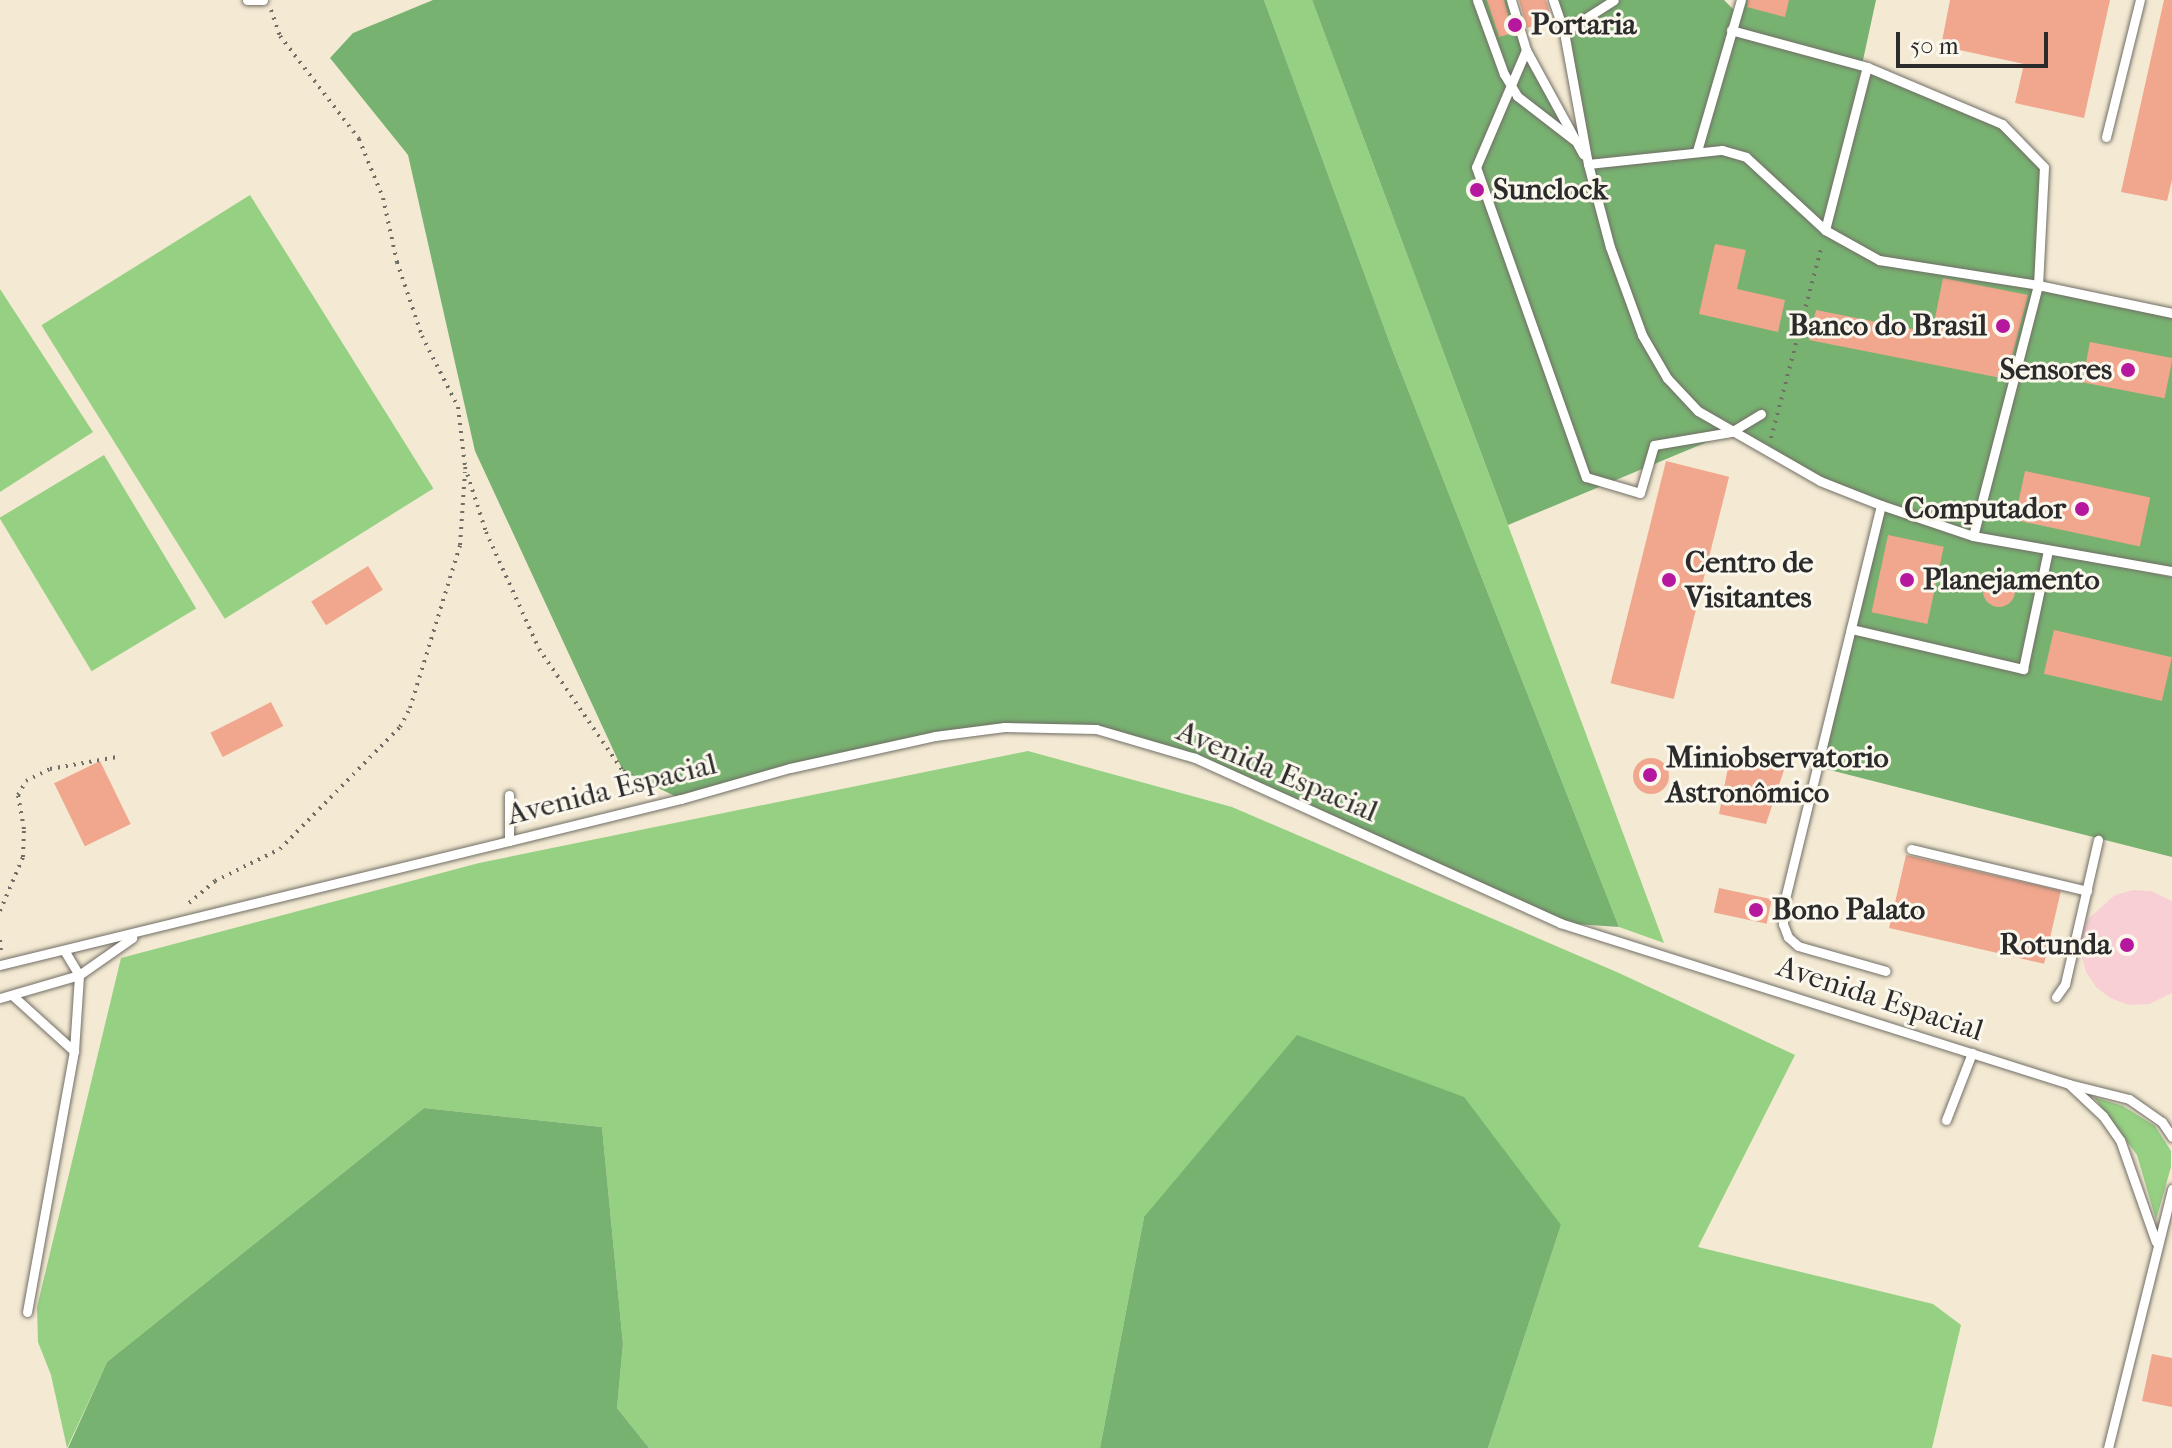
<!DOCTYPE html>
<meta charset="utf-8">
<style>
body{margin:0}
#map{position:relative;width:2172px;height:1448px;overflow:hidden;background:#f4ead3;font-family:"IM FELL French Canon",serif}
div>[style]{position:absolute}
.built>*{inset:0;background:#f7cfd4}
.green>*{inset:0;background:#96d083;transform-origin:0 0}
.forest>*{inset:0;background:#78b271}
.building>*{inset:0;background:#f0a78d;transform-origin:0 0}
.round{border-radius:50%}
.path>*{height:4px;margin-top:-2px;transform-origin:0;background:repeating-linear-gradient(90deg,#716e66 0 2px,transparent 0 8px)}
.roads{filter:drop-shadow(0 0 2px #716e66) drop-shadow(0 0 2px #716e66)}
.lane>*{height:9px;margin:-4.5px;padding:0 4.5px;transform-origin:4.5px;border-radius:4.5px;background:#fff}
.dots>*{width:22px;height:22px;translate:-50% -50%;box-sizing:border-box;border:4px solid #fbf7ec;border-radius:50%}
span{translate:-50% -50%;white-space:nowrap;text-align:center;line-height:1.15;-webkit-text-stroke:6px #fbf7ec;paint-order:stroke}
.poi-label{font-size:30px;color:#2b2b2b;font-weight:700}
.left{translate:0 -50%;text-align:left}
.right{translate:-100% -50%;text-align:right}
.street-label{font-size:30px;color:#2b2b2b}
.scale{position:absolute;left:1896px;top:32px;width:152px;height:36px;box-sizing:border-box;border:4px solid #2b2b2b;border-top:0;padding-left:10px;font-size:24px;line-height:28px;white-space:nowrap;color:#2b2b2b;-webkit-text-stroke:6px #fbf7ec;paint-order:stroke}
</style>
<div id="map">
<div class="built">
<div style="clip-path:polygon(2133px 890px,2151px 891px,2172px 901px,2172px 993px,2149px 1004px,2129px 1005px,2110px 998px,2096px 987px,2086px 972px,2081px 954px,2082px 936px,2088px 919px,2115px 895px)"></div>
</div>
<div class="green">
<div style="clip-path:polygon(1264px 0,1312px 0,1664px 943px,1619px 927px,1392px 349px)"></div>
<div style="left:250px;top:195px;width:346px;height:246px;rotate:58deg"></div>
<div style="clip-path:polygon(0 289px,93px 432px,0 492px)"></div>
<div style="left:104px;top:455px;width:179px;height:122px;rotate:59deg"></div>
<div style="clip-path:polygon(1028px 751px,1232px 807px,1619px 973px,1795px 1055px,1698px 1247px,1933px 1304px,1961px 1325px,1932px 1448px,1488px 1448px,1561px 1225px,1144px 1217px,1100px 1448px,649px 1448px,617px 1408px,623px 1344px,602px 1127px,424px 1108px,107px 1362px,67px 1448px,51px 1375px,38px 1342px,37px 1307px,121px 958px,479px 863px)"></div>
<div style="clip-path:polygon(2094px 1097px,2123px 1106px,2155px 1126px,2171px 1151px,2171px 1167px,2156px 1220px,2137px 1155px)"></div>
</div>
<div class="forest">
<div style="clip-path:polygon(433px 0,1264px 0,1392px 349px,1619px 927px,1560px 923px,1195px 758px,1096px 729px,1004px 727px,935px 736px,681px 799px,623px 771px,475px 451px,408px 155px,330px 58px,353px 33px)"></div>
<div style="clip-path:polygon(1312px 0,1509px 0,1526px 50px,1587px 161px,1564px 32px,1552px 0,1724px 0,1734px 10px,1737px 0,1876px 0,1833px 199px,1867px 67px,2002px 124px,2044px 167px,2041px 290px,2172px 318px,2172px 572px,1974px 535px,1820px 481px,1731px 432px,1508px 525px)"></div>
<div style="clip-path:polygon(1883px 507px,1974px 538px,2172px 577px,2172px 857px,1822px 768px)"></div>
<div style="clip-path:polygon(1297px 1035px,1464px 1097px,1561px 1225px,1488px 1448px,1100px 1448px,1144px 1217px)"></div>
<div style="clip-path:polygon(424px 1108px,602px 1127px,623px 1344px,617px 1408px,649px 1448px,68px 1448px,107px 1362px)"></div>
</div>
<div class="building">
<div style="clip-path:polygon(1487px 0,1504px 0,1513px 33px,1499px 37px)"></div>
<div style="clip-path:polygon(1519px 0,1546px 0,1552px 20px,1527px 28px)"></div>
<div style="clip-path:polygon(1748px 0,1789px 0,1785px 17px,1747px 7px)"></div>
<div style="clip-path:polygon(1950px 0,2110px 0,2084px 118px,2015px 103px,2024px 64px,1941px 46px)"></div>
<div style="clip-path:polygon(2164px 0,2172px 0,2172px 180px,2167px 201px,2121px 192px)"></div>
<div style="clip-path:polygon(1715px 244px,1746px 250px,1737px 289px,1785px 300px,1778px 332px,1699px 314px)"></div>
<div style="clip-path:polygon(1943px 278px,2028px 295px,2006px 379px,1809px 340px,1816px 310px,1932px 333px)"></div>
<div style="left:2090px;top:342px;width:84px;height:41px;rotate:11deg"></div>
<div style="left:1666px;top:461px;width:65px;height:229px;rotate:14deg"></div>
<div style="left:2025px;top:471px;width:128px;height:50px;rotate:12deg"></div>
<div style="left:1888px;top:535px;width:57px;height:79px;rotate:12deg"></div>
<div style="left:368px;top:566px;width:28px;height:67px;rotate:58deg"></div>
<div class="round" style="left:1983px;top:575px;width:32px;height:32px"></div>
<div style="left:2054px;top:630px;width:121px;height:45px;rotate:13deg"></div>
<div style="left:271px;top:702px;width:27px;height:68px;rotate:63deg"></div>
<div style="clip-path:polygon(1730px 757px,1784px 770px,1766px 824px,1719px 814px)"></div>
<div class="round" style="left:1633px;top:758px;width:36px;height:36px"></div>
<div style="left:100px;top:761px;width:70px;height:51px;rotate:64deg"></div>
<div style="left:1906px;top:855px;width:159px;height:75px;rotate:13deg"></div>
<div style="left:1719px;top:888px;width:54px;height:25px;rotate:12deg"></div>
<div style="clip-path:polygon(2152px 1354px,2172px 1358px,2172px 1407px,2142px 1401px)"></div>
</div>
<div class="path">
<div style="left:271px;top:10px;width:28px;rotate:71deg"></div>
<div style="left:280px;top:36px;width:130px;rotate:52.5deg"></div>
<div style="left:359px;top:139px;width:64px;rotate:67.9deg"></div>
<div style="left:383px;top:198px;width:66px;rotate:77.7deg"></div>
<div style="left:397px;top:262px;width:78px;rotate:71.3deg"></div>
<div style="left:422px;top:336px;width:80px;rotate:63.1deg"></div>
<div style="left:458px;top:407px;width:60px;rotate:83.3deg"></div>
<div style="left:465px;top:467px;width:68px;rotate:72.1deg"></div>
<div style="left:486px;top:532px;width:128px;rotate:65.6deg"></div>
<div style="left:539px;top:649px;width:148px;rotate:55.5deg"></div>
<div style="left:623px;top:771px;width:38px;rotate:30deg"></div>
<div style="left:1771px;top:438px;width:200px;rotate:-75.2deg"></div>
<div style="left:189px;top:903px;width:34px;rotate:-40deg"></div>
<div style="left:215px;top:881px;width:72px;rotate:-26.2deg"></div>
<div style="left:280px;top:849px;width:171px;rotate:-45.5deg"></div>
<div style="left:400px;top:727px;width:21px;rotate:-62deg"></div>
<div style="left:410px;top:708px;width:170px;rotate:-72.9deg"></div>
<div style="left:460px;top:545px;width:73px;rotate:-86.1deg"></div>
<div style="left:0;top:911px;width:59px;rotate:-66.9deg"></div>
<div style="left:23px;top:857px;width:28px;rotate:-88deg"></div>
<div style="left:24px;top:829px;width:35px;rotate:-100deg"></div>
<div style="left:18px;top:795px;width:16px;rotate:-60deg"></div>
<div style="left:26px;top:781px;width:27px;rotate:-27deg"></div>
<div style="left:50px;top:769px;width:68px;rotate:-10.2deg"></div>
<div style="left:0;top:940px;width:11px;rotate:85deg"></div>
</div>
<div class="roads">
<div class="lane">
<div style="left:247px;top:0;width:16px"></div>
<div style="left:1477px;top:0;width:79px;rotate:70deg"></div>
<div style="left:1504px;top:74px;width:26px;rotate:59deg"></div>
<div style="left:1517px;top:96px;width:72px;rotate:37.7deg"></div>
<div style="left:1511px;top:0;width:52px;rotate:73.3deg"></div>
<div style="left:1526px;top:50px;width:119px;rotate:61.3deg"></div>
<div style="left:1553px;top:0;width:34px;rotate:71deg"></div>
<div style="left:1564px;top:32px;width:134px;rotate:79.7deg"></div>
<div style="left:1588px;top:164px;width:86px;rotate:75.2deg"></div>
<div style="left:1610px;top:247px;width:94px;rotate:70deg"></div>
<div style="left:1642px;top:335px;width:50px;rotate:59.8deg"></div>
<div style="left:1667px;top:378px;width:45px;rotate:46.8deg"></div>
<div style="left:1698px;top:411px;width:141px;rotate:29.8deg"></div>
<div style="left:1820px;top:481px;width:66px;rotate:21.5deg"></div>
<div style="left:1881px;top:505px;width:97px;rotate:18.6deg"></div>
<div style="left:1973px;top:536px;width:202px;rotate:10deg"></div>
<div style="left:1731px;top:30px;width:141px;rotate:15.2deg"></div>
<div style="left:1867px;top:67px;width:147px;rotate:22.9deg"></div>
<div style="left:2002px;top:124px;width:60px;rotate:45.7deg"></div>
<div style="left:2044px;top:167px;width:118px;rotate:92.9deg"></div>
<div style="left:2038px;top:285px;width:259px;rotate:104.5deg"></div>
<div style="left:1564px;top:32px;width:59px;rotate:-32.6deg"></div>
<div style="left:1526px;top:50px;width:127px;rotate:113.1deg"></div>
<div style="left:1476px;top:167px;width:329px;rotate:70.5deg"></div>
<div style="left:1586px;top:477px;width:56px;rotate:16.5deg"></div>
<div style="left:1640px;top:493px;width:50px;rotate:-73.7deg"></div>
<div style="left:1654px;top:445px;width:78px;rotate:-9.6deg"></div>
<div style="left:1731px;top:432px;width:35px;rotate:-31deg"></div>
<div style="left:2106px;top:137px;width:141px;rotate:-76.1deg"></div>
<div style="left:1697px;top:151px;width:157px;rotate:-73.8deg"></div>
<div style="left:1588px;top:164px;width:135px;rotate:-6deg"></div>
<div style="left:1722px;top:150px;width:25px;rotate:16deg"></div>
<div style="left:1746px;top:157px;width:108px;rotate:42.7deg"></div>
<div style="left:1825px;top:230px;width:62px;rotate:29.1deg"></div>
<div style="left:1879px;top:260px;width:161px;rotate:8.9deg"></div>
<div style="left:2038px;top:285px;width:137px;rotate:11.8deg"></div>
<div style="left:1825px;top:230px;width:168px;rotate:-75.6deg"></div>
<div style="left:1881px;top:505px;width:415px;rotate:103.7deg"></div>
<div style="left:1783px;top:908px;width:16px;rotate:90deg"></div>
<div style="left:1783px;top:924px;width:14px;rotate:69deg"></div>
<div style="left:1788px;top:937px;width:13px;rotate:42deg"></div>
<div style="left:1798px;top:946px;width:91px;rotate:15.9deg"></div>
<div style="left:1851px;top:629px;width:177px;rotate:13.1deg"></div>
<div style="left:2023px;top:669px;width:122px;rotate:-78.1deg"></div>
<div style="left:509px;top:795px;width:46px;rotate:90deg"></div>
<div style="left:1911px;top:849px;width:181px;rotate:13.4deg"></div>
<div style="left:0;top:965px;width:701px;rotate:-13.7deg"></div>
<div style="left:681px;top:799px;width:113px;rotate:-15.9deg"></div>
<div style="left:790px;top:768px;width:148px;rotate:-12.4deg"></div>
<div style="left:935px;top:736px;width:70px;rotate:-7.4deg"></div>
<div style="left:1004px;top:727px;width:92px;rotate:1.2deg"></div>
<div style="left:1096px;top:729px;width:103px;rotate:16.3deg"></div>
<div style="left:1195px;top:758px;width:401px;rotate:24.3deg"></div>
<div style="left:1560px;top:923px;width:534px;rotate:17.55deg"></div>
<div style="left:2069px;top:1084px;width:62px;rotate:14deg"></div>
<div style="left:2129px;top:1099px;width:40px;rotate:34.9deg"></div>
<div style="left:2162px;top:1122px;width:18px;rotate:56deg"></div>
<div style="left:12px;top:995px;width:84px;rotate:42.1deg"></div>
<div style="left:2056px;top:997px;width:16px;rotate:-55deg"></div>
<div style="left:2065px;top:984px;width:148px;rotate:-77.1deg"></div>
<div style="left:0;top:998px;width:82px;rotate:-16.2deg"></div>
<div style="left:79px;top:975px;width:65px;rotate:-34.9deg"></div>
<div style="left:2071px;top:1086px;width:44px;rotate:43.2deg"></div>
<div style="left:2103px;top:1116px;width:29px;rotate:55deg"></div>
<div style="left:2120px;top:1140px;width:108px;rotate:70.6deg"></div>
<div style="left:1946px;top:1120px;width:72px;rotate:-68.8deg"></div>
<div style="left:27px;top:1312px;width:265px;rotate:-79.8deg"></div>
<div style="left:74px;top:1051px;width:76px;rotate:-86.2deg"></div>
<div style="left:79px;top:975px;width:29px;rotate:-121deg"></div>
<div style="left:2108px;top:1448px;width:267px;rotate:-76.1deg"></div>
</div>
</div>
<div class="dots">
<div style="left:1515px;top:25px;background:#b5179e"></div>
<div style="left:1477px;top:190px;background:#b5179e"></div>
<div style="left:2003px;top:326px;background:#b5179e"></div>
<div style="left:2128px;top:370px;background:#b5179e"></div>
<div style="left:2082px;top:509px;background:#b5179e"></div>
<div style="left:1669px;top:580px;background:#b5179e"></div>
<div style="left:1907px;top:580px;background:#b5179e"></div>
<div style="left:1650px;top:775px;background:#b5179e"></div>
<div style="left:1756px;top:910px;background:#b5179e"></div>
<div style="left:2127px;top:945px;background:#b5179e"></div>
</div>
<div class="poi-label">
<span class="left" style="left:1531px;top:25px">Portaria</span>
<span class="left" style="left:1493px;top:190px">Sunclock</span>
<span class="right" style="left:1987px;top:326px">Banco do Brasil</span>
<span class="right" style="left:2112px;top:370px">Sensores</span>
<span class="right" style="left:2066px;top:509px">Computador</span>
<span class="left" style="left:1685px;top:580px">Centro de<br>Visitantes</span>
<span class="left" style="left:1923px;top:580px">Planejamento</span>
<span class="left" style="left:1666px;top:775px">Miniobservatorio<br>Astronômico</span>
<span class="left" style="left:1772px;top:910px">Bono Palato</span>
<span class="right" style="left:2111px;top:945px">Rotunda</span>
</div>
<div class="street-label">
<span style="left:1277px;top:772px;rotate:23deg">Avenida Espacial</span>
<span style="left:612px;top:790px;rotate:-14deg">Avenida Espacial</span>
<span style="left:1880px;top:999px;rotate:18deg">Avenida Espacial</span>
</div>
<div class="scale">50 m</div>
</div>
